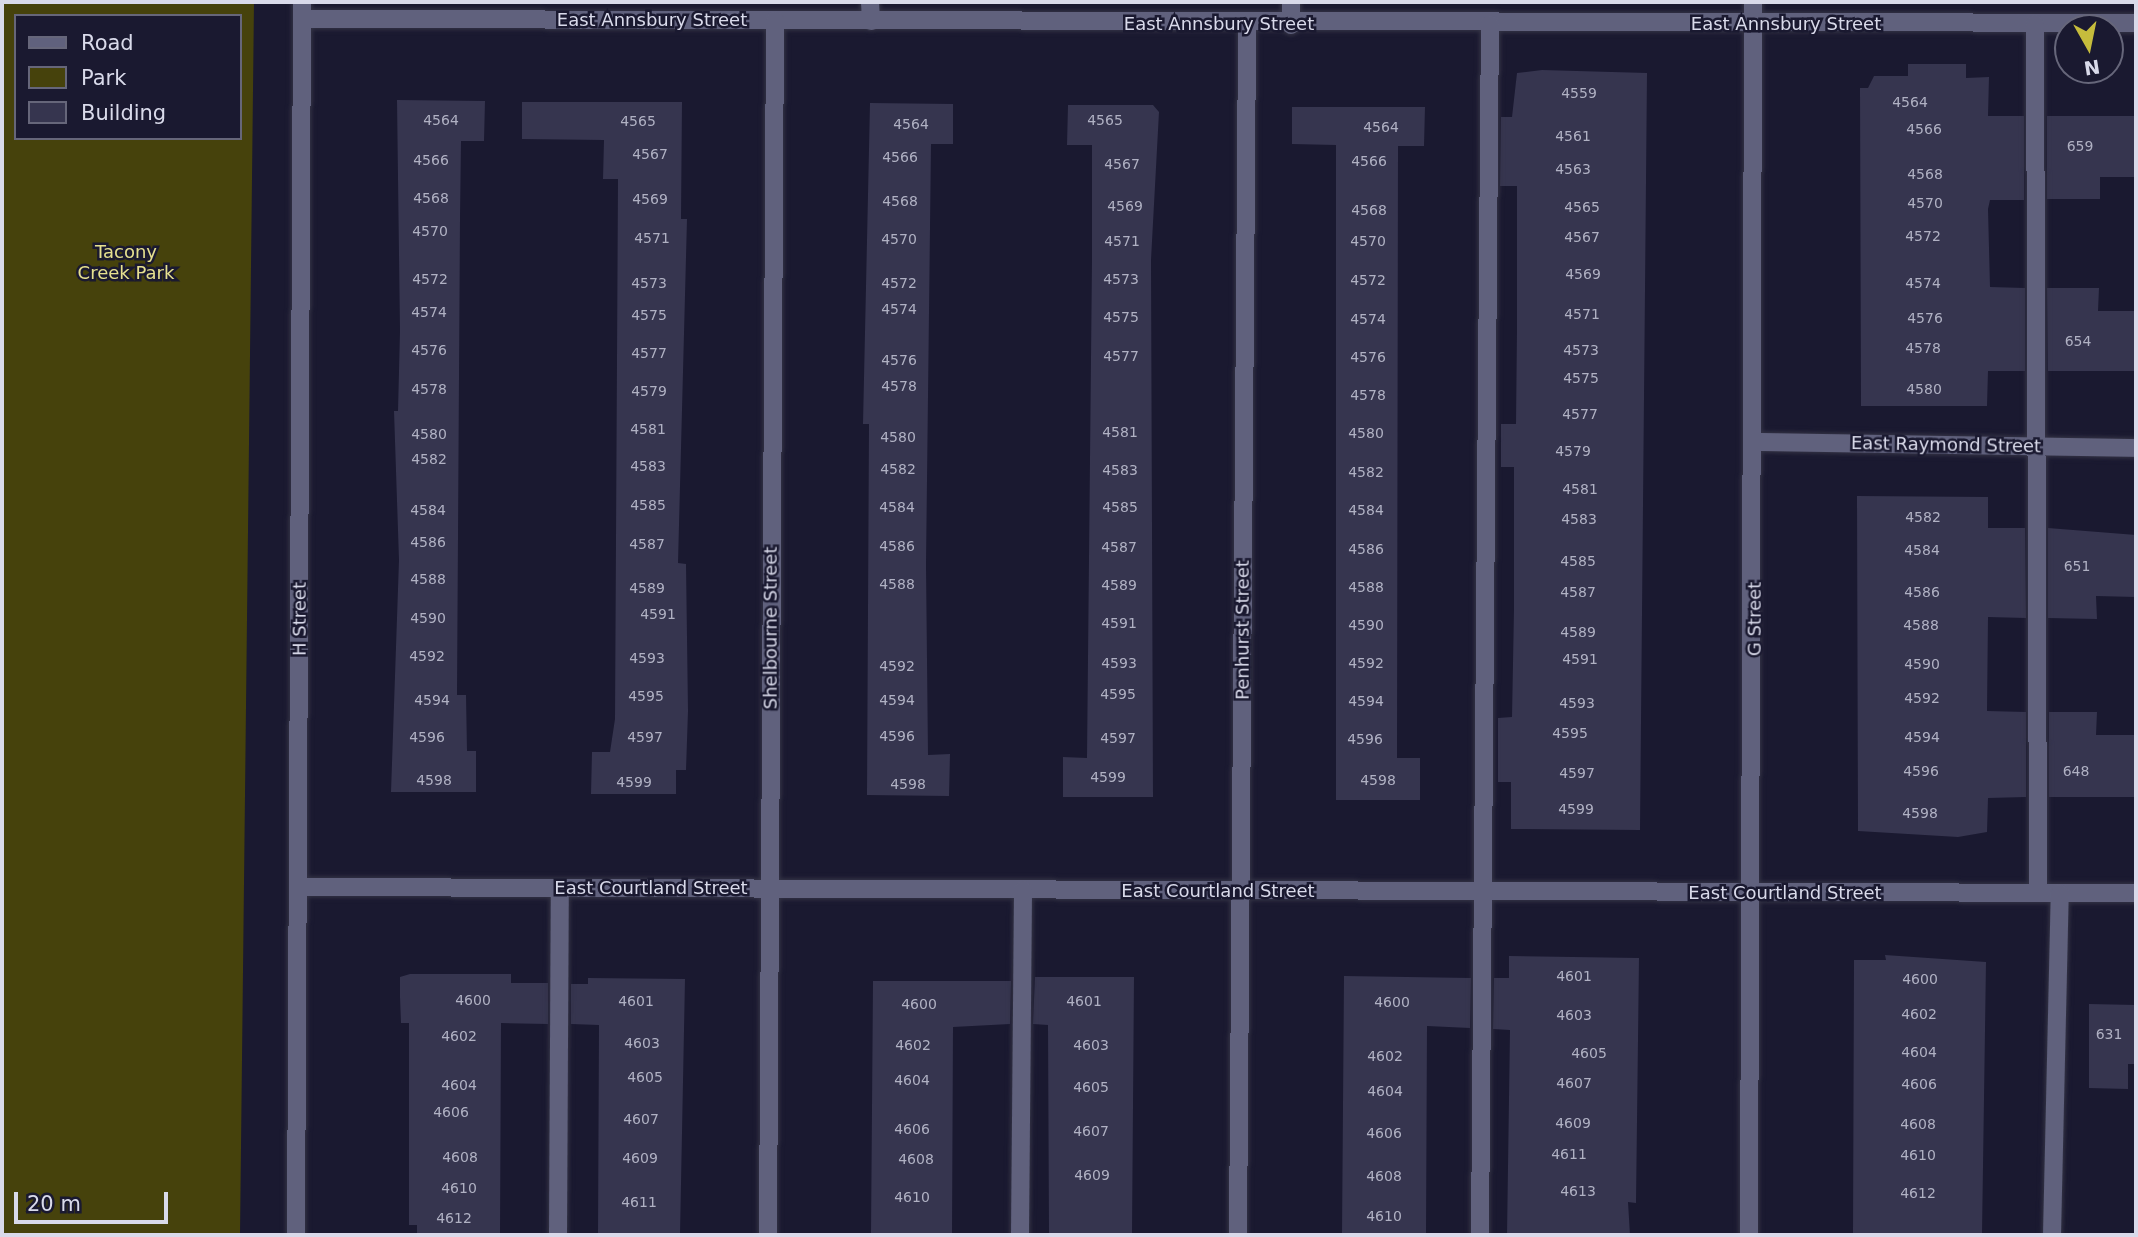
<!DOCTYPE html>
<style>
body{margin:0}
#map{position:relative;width:2138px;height:1237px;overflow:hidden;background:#1a1930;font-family:"DejaVu Sans",sans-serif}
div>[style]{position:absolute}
.green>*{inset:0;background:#46420c}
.building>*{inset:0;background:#36354f}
.roads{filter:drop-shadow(0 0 2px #343345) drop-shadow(0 0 2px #343345)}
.minor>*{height:18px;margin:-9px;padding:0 9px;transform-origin:9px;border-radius:9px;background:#60617d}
span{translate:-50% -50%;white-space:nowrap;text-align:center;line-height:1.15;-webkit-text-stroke:5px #1a1930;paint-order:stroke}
.number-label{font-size:14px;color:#b0b1c3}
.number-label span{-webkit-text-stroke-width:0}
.street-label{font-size:18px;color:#d9daea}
.park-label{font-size:18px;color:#e6e08f}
.frame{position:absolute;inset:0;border:4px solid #d9daea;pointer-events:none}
.legend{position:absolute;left:14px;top:14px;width:228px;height:126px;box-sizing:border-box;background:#1a1930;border:2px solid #66667a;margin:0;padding:9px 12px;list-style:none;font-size:21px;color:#d9daea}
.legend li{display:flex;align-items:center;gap:14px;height:35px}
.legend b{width:35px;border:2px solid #66667a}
.north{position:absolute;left:2054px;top:14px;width:70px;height:70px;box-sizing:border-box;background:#1a1930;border:2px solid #66667a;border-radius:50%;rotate:171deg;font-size:19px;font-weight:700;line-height:28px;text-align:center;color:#d9daea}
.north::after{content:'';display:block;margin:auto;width:24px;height:32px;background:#c6bc3c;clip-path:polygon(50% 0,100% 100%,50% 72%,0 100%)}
.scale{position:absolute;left:14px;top:1192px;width:154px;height:32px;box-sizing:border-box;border:4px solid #d9daea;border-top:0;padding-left:9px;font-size:21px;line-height:24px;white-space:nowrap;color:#d9daea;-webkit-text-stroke:5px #1a1930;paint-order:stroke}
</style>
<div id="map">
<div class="green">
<div style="clip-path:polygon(evenodd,2px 2px,254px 2px,240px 1235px,2px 1235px,2px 2px,16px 16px,240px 16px,240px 138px,16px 138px,16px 16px)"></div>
</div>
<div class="building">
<div style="clip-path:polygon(1908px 64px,1966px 64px,1966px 78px,1989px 77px,1988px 116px,2024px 116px,2024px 200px,1990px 200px,1988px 209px,1990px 287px,2025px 288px,2025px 371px,1988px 371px,1987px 406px,1861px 406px,1860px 88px,1868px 88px,1874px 76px,1908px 76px)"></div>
<div style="clip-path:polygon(1542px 70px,1647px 73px,1640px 830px,1511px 829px,1511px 782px,1498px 782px,1498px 718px,1512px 717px,1514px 609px,1514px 467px,1501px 467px,1501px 424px,1516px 424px,1517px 329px,1517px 186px,1500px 186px,1501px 117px,1512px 117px,1517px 73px)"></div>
<div style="clip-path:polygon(397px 100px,485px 101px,484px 141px,461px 141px,460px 218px,457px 695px,466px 695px,467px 751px,476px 751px,476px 792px,391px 792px,399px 560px,394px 411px,398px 411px,400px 331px)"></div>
<div style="clip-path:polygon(522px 102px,682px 102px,681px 219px,687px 219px,678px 563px,686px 564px,688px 711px,686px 770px,676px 770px,676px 794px,591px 794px,592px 752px,610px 752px,615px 719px,618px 179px,603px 179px,604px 140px,522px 139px)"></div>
<div style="clip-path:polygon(870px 103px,953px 104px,953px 144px,931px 144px,926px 565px,928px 755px,950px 754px,949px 796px,867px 795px,869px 424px,863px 424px)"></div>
<div style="clip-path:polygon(1068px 105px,1153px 105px,1159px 112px,1151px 260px,1153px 797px,1063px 797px,1063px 757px,1087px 758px,1092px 259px,1092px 145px,1067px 145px)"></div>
<div style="clip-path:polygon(1292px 107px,1425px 107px,1424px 146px,1398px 146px,1397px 758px,1420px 758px,1420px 800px,1336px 800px,1336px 145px,1292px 144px)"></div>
<div style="clip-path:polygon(2047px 116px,2136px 116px,2136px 177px,2100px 177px,2100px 199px,2047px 199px)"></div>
<div style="clip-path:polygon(2047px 288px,2099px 288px,2098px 311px,2136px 311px,2136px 371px,2048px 371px)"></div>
<div style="clip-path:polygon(1857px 496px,1988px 497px,1988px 528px,2025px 528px,2026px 618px,1988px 617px,1987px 711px,2026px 712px,2026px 797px,1988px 798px,1987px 832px,1958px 837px,1858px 831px)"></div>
<div style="clip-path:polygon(2048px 528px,2136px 535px,2136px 597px,2096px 596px,2097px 619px,2048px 618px)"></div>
<div style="clip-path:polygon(2049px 712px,2097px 712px,2096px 735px,2136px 735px,2136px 797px,2049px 797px)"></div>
<div style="clip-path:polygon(1885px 955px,1986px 962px,1982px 1235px,1853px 1235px,1854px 960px,1886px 960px)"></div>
<div style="clip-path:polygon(1509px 956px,1639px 958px,1636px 1203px,1628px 1202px,1630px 1235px,1507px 1235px,1510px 1030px,1493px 1029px,1494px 978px,1509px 978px)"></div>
<div style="clip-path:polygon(410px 974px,511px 974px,511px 983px,548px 983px,548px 1024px,501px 1023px,500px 1235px,417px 1235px,417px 1225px,409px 1225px,409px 1023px,401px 1023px,400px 997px,400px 977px)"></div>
<div style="clip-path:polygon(1344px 976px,1471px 978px,1470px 1028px,1427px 1026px,1426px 1235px,1342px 1234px)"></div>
<div style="clip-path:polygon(1035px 977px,1134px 977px,1132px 1235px,1049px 1235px,1048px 1025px,1033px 1024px)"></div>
<div style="clip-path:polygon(588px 978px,685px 979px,680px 1235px,598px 1235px,599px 1025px,571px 1024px,571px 984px,588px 984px)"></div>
<div style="clip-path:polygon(873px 981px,1011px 981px,1010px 1024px,953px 1027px,952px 1235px,871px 1235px)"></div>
<div style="clip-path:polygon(2089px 1004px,2136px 1005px,2136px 1064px,2128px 1064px,2128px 1089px,2089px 1088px)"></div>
</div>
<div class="roads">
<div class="minor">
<div style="left:870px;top:2px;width:19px;rotate:87deg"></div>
<div style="left:302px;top:19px;width:1834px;rotate:0.12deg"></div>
<div style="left:2035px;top:24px;width:869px;rotate:89.8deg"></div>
<div style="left:1291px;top:25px;width:23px;rotate:-90deg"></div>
<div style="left:1755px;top:442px;width:381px;rotate:0.9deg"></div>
<div style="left:299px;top:887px;width:1837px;rotate:0.19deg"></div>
<div style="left:296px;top:1235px;width:1233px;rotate:-89.72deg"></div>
<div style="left:558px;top:1235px;width:347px;rotate:-89.7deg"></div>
<div style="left:768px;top:1235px;width:1215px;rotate:-89.67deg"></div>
<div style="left:1020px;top:1235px;width:345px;rotate:-89.5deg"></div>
<div style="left:1238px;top:1235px;width:1210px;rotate:-89.57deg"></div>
<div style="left:1480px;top:1235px;width:1211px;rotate:-89.53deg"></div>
<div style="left:1749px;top:1235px;width:1233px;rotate:-89.81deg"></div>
<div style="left:2052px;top:1235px;width:342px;rotate:-88.7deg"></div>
</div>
</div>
<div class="number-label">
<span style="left:1579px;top:93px">4559</span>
<span style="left:1910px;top:102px">4564</span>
<span style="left:441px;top:120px">4564</span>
<span style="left:1105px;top:120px">4565</span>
<span style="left:638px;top:121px">4565</span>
<span style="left:911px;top:124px">4564</span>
<span style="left:1381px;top:127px">4564</span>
<span style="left:1924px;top:129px">4566</span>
<span style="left:1573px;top:136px">4561</span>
<span style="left:2080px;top:146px">659</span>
<span style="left:650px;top:154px">4567</span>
<span style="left:900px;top:157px">4566</span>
<span style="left:431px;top:160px">4566</span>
<span style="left:1369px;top:161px">4566</span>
<span style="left:1122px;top:164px">4567</span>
<span style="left:1573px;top:169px">4563</span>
<span style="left:1925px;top:174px">4568</span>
<span style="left:431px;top:198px">4568</span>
<span style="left:650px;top:199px">4569</span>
<span style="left:900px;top:201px">4568</span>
<span style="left:1925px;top:203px">4570</span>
<span style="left:1125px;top:206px">4569</span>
<span style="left:1582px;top:207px">4565</span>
<span style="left:1369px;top:210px">4568</span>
<span style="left:430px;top:231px">4570</span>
<span style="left:1923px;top:236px">4572</span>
<span style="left:1582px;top:237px">4567</span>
<span style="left:652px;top:238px">4571</span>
<span style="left:899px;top:239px">4570</span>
<span style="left:1122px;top:241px">4571</span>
<span style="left:1368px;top:241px">4570</span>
<span style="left:1583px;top:274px">4569</span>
<span style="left:430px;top:279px">4572</span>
<span style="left:1121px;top:279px">4573</span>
<span style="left:1368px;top:280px">4572</span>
<span style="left:649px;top:283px">4573</span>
<span style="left:899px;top:283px">4572</span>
<span style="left:1923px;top:283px">4574</span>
<span style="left:899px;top:309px">4574</span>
<span style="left:429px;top:312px">4574</span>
<span style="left:1582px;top:314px">4571</span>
<span style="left:649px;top:315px">4575</span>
<span style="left:1121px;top:317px">4575</span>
<span style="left:1925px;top:318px">4576</span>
<span style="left:1368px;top:319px">4574</span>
<span style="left:2078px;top:341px">654</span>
<span style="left:1923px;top:348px">4578</span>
<span style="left:429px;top:350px">4576</span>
<span style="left:1581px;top:350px">4573</span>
<span style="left:649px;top:353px">4577</span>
<span style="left:1121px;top:356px">4577</span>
<span style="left:1368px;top:357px">4576</span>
<span style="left:899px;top:360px">4576</span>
<span style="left:1581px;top:378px">4575</span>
<span style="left:899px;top:386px">4578</span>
<span style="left:429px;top:389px">4578</span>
<span style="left:1924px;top:389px">4580</span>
<span style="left:649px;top:391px">4579</span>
<span style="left:1368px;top:395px">4578</span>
<span style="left:1580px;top:414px">4577</span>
<span style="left:648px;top:429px">4581</span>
<span style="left:1120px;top:432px">4581</span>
<span style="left:1366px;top:433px">4580</span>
<span style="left:429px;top:434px">4580</span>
<span style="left:898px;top:437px">4580</span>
<span style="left:1573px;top:451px">4579</span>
<span style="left:429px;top:459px">4582</span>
<span style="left:648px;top:466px">4583</span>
<span style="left:898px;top:469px">4582</span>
<span style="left:1120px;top:470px">4583</span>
<span style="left:1366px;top:472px">4582</span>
<span style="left:1580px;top:489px">4581</span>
<span style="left:648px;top:505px">4585</span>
<span style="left:897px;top:507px">4584</span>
<span style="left:1120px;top:507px">4585</span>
<span style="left:428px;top:510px">4584</span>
<span style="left:1366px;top:510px">4584</span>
<span style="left:1923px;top:517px">4582</span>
<span style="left:1579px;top:519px">4583</span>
<span style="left:428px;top:542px">4586</span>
<span style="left:647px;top:544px">4587</span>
<span style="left:897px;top:546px">4586</span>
<span style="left:1119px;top:547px">4587</span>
<span style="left:1366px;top:549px">4586</span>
<span style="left:1922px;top:550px">4584</span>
<span style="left:1578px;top:561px">4585</span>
<span style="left:2077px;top:566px">651</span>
<span style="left:428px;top:579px">4588</span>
<span style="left:897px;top:584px">4588</span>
<span style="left:1119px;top:585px">4589</span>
<span style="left:1366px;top:587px">4588</span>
<span style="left:647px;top:588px">4589</span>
<span style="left:1578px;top:592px">4587</span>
<span style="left:1922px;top:592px">4586</span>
<span style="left:658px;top:614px">4591</span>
<span style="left:428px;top:618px">4590</span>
<span style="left:1119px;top:623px">4591</span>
<span style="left:1366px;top:625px">4590</span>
<span style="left:1921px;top:625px">4588</span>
<span style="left:1578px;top:632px">4589</span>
<span style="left:427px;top:656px">4592</span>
<span style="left:647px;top:658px">4593</span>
<span style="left:1580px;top:659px">4591</span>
<span style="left:1119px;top:663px">4593</span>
<span style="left:1366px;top:663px">4592</span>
<span style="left:1922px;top:664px">4590</span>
<span style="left:897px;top:666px">4592</span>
<span style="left:1118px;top:694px">4595</span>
<span style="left:646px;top:696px">4595</span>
<span style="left:1922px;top:698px">4592</span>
<span style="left:432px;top:700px">4594</span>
<span style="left:897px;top:700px">4594</span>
<span style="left:1366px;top:701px">4594</span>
<span style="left:1577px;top:703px">4593</span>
<span style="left:1570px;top:733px">4595</span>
<span style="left:897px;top:736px">4596</span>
<span style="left:427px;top:737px">4596</span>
<span style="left:645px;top:737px">4597</span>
<span style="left:1922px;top:737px">4594</span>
<span style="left:1118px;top:738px">4597</span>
<span style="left:1365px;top:739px">4596</span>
<span style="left:1921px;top:771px">4596</span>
<span style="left:2076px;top:771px">648</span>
<span style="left:1577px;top:773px">4597</span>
<span style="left:1108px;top:777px">4599</span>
<span style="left:434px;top:780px">4598</span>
<span style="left:1378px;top:780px">4598</span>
<span style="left:634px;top:782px">4599</span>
<span style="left:908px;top:784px">4598</span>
<span style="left:1576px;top:809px">4599</span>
<span style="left:1920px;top:813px">4598</span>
<span style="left:1574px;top:976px">4601</span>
<span style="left:1920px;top:979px">4600</span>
<span style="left:473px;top:1000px">4600</span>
<span style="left:636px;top:1001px">4601</span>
<span style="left:1084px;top:1001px">4601</span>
<span style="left:1392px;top:1002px">4600</span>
<span style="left:919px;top:1004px">4600</span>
<span style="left:1919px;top:1014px">4602</span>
<span style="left:1574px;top:1015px">4603</span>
<span style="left:2109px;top:1034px">631</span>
<span style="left:459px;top:1036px">4602</span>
<span style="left:642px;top:1043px">4603</span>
<span style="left:913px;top:1045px">4602</span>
<span style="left:1091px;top:1045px">4603</span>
<span style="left:1919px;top:1052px">4604</span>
<span style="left:1589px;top:1053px">4605</span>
<span style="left:1385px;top:1056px">4602</span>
<span style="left:645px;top:1077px">4605</span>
<span style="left:912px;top:1080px">4604</span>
<span style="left:1574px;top:1083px">4607</span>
<span style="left:1919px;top:1084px">4606</span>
<span style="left:459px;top:1085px">4604</span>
<span style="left:1091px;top:1087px">4605</span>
<span style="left:1385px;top:1091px">4604</span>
<span style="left:451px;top:1112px">4606</span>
<span style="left:641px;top:1119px">4607</span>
<span style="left:1573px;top:1123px">4609</span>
<span style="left:1918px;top:1124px">4608</span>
<span style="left:912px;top:1129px">4606</span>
<span style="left:1091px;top:1131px">4607</span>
<span style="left:1384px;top:1133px">4606</span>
<span style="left:1569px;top:1154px">4611</span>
<span style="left:1918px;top:1155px">4610</span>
<span style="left:460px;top:1157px">4608</span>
<span style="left:640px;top:1158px">4609</span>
<span style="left:916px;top:1159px">4608</span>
<span style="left:1092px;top:1175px">4609</span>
<span style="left:1384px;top:1176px">4608</span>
<span style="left:459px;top:1188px">4610</span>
<span style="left:1578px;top:1191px">4613</span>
<span style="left:1918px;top:1193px">4612</span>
<span style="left:912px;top:1197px">4610</span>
<span style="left:639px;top:1202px">4611</span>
<span style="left:1384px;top:1216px">4610</span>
<span style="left:454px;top:1218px">4612</span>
</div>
<div class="street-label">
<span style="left:652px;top:20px">East Annsbury Street</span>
<span style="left:1219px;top:24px">East Annsbury Street</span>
<span style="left:1786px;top:24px">East Annsbury Street</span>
<span style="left:1946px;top:445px;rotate:1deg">East Raymond Street</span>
<span style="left:300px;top:619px;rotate:-90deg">H Street</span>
<span style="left:1755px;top:619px;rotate:-90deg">G Street</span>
<span style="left:771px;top:628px;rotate:-90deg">Shelbourne Street</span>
<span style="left:1243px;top:630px;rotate:-90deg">Penhurst Street</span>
<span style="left:651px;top:888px">East Courtland Street</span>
<span style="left:1218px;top:891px">East Courtland Street</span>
<span style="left:1785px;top:893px">East Courtland Street</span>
</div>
<div class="park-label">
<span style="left:126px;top:263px">Tacony<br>Creek Park</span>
</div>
<div class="frame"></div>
<ul class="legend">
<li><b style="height:9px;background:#60617d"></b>Road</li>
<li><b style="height:19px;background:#46420c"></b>Park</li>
<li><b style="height:19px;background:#36354f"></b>Building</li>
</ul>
<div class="north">N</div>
<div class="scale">20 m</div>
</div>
